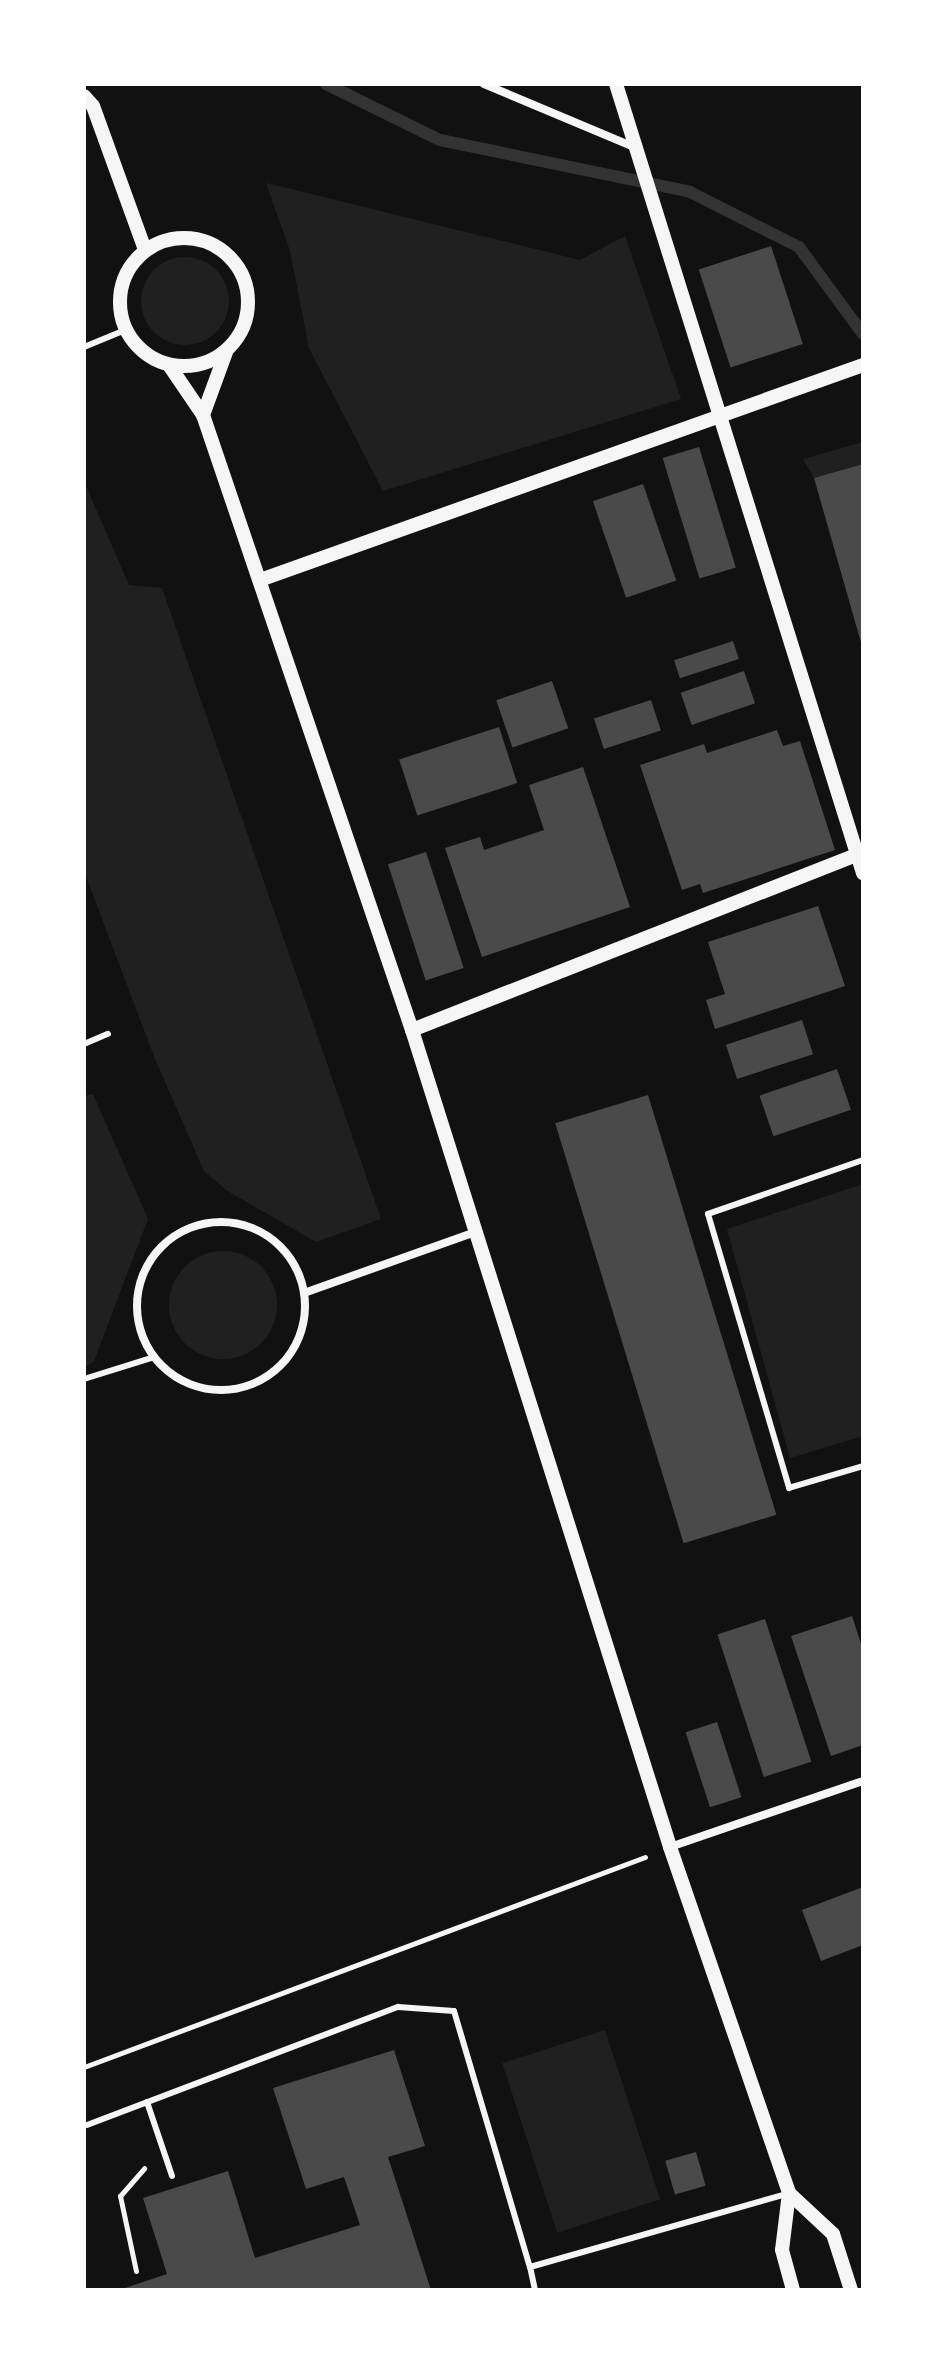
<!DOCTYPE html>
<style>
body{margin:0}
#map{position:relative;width:947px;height:2374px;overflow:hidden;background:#111;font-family:Poppins,sans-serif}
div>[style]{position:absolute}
.green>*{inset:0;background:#202020;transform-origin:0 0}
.round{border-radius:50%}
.stream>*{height:12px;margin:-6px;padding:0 6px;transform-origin:6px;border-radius:6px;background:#333}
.building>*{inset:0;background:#4a4a4a;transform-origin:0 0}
.path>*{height:5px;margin:-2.5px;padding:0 2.5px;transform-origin:2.5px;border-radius:2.5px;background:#f5f5f5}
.service>*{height:6px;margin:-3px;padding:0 3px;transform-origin:3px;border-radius:3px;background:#f5f5f5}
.minor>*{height:8px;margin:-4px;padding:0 4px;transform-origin:4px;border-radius:4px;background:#f5f5f5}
.minor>.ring{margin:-4px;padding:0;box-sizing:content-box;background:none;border:8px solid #f5f5f5;border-radius:50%}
.tertiary>*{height:14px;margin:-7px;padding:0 7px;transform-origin:7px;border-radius:7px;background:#f5f5f5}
.tertiary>.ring{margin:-7px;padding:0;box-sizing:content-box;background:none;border:14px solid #f5f5f5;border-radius:50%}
span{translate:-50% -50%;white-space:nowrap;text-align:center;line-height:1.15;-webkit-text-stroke:8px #fff;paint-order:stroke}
.frame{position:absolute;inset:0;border:86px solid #fff;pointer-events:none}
</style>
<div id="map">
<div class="green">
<div style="clip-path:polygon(266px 183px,580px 260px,625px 236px,681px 399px,383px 491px,309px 348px,290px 251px)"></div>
<div class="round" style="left:141px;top:257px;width:88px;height:88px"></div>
<div style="clip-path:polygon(863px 442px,863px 464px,814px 478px,803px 459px)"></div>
<div style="clip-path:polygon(84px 481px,129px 585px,162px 588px,381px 1219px,316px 1242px,226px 1190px,204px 1171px,155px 1059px,84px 871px)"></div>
<div style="clip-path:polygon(93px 1094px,148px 1219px,94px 1361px,84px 1368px,84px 1096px)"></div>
<div style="clip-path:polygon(863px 1184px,863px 1436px,790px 1458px,727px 1229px)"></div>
<div class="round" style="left:169px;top:1251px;width:108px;height:108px"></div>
<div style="left:605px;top:2030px;width:178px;height:108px;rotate:72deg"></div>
</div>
<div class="stream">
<div style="left:326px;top:84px;width:127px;rotate:26.2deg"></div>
<div style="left:440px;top:140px;width:255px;rotate:11.7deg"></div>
<div style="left:690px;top:192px;width:122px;rotate:26.8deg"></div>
<div style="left:799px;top:247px;width:108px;rotate:53.7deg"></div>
</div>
<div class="building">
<div style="left:771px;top:246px;width:103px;height:76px;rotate:72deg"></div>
<div style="left:699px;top:447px;width:126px;height:38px;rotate:73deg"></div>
<div style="clip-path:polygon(863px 464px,863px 646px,862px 646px,814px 478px)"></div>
<div style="left:643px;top:484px;width:102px;height:53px;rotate:71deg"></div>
<div style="left:733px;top:641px;width:19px;height:62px;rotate:72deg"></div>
<div style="left:744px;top:671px;width:34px;height:67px;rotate:71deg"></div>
<div style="left:552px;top:681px;width:50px;height:59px;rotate:71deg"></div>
<div style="left:651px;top:700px;width:32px;height:60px;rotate:72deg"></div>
<div style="left:499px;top:727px;width:59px;height:105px;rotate:72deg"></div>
<div style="clip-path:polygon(777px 730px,783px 746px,800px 741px,835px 850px,703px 893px,700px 884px,682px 890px,640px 765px,704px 744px,707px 753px)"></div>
<div style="clip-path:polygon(583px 767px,630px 907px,482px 957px,445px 848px,480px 837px,484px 850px,544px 830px,529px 785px)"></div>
<div style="left:426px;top:852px;width:122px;height:40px;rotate:72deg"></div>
<div style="clip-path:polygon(818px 906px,845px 986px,715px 1029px,706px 1000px,725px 994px,708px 942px)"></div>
<div style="left:802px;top:1020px;width:36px;height:80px;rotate:72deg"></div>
<div style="left:837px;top:1069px;width:43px;height:82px;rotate:71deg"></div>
<div style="left:648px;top:1095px;width:439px;height:97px;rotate:73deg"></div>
<div style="clip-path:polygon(852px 1616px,863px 1650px,863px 1745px,831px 1756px,791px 1636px)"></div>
<div style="left:765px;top:1619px;width:150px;height:50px;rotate:72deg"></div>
<div style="left:717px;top:1722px;width:79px;height:33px;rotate:72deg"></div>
<div style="clip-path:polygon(863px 1887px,863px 1945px,821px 1961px,802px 1910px)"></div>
<div style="clip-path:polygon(394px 2050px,425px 2146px,388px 2157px,431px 2290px,119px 2290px,167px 2274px,143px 2198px,228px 2171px,255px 2258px,360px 2225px,344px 2177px,306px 2189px,273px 2088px)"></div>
<div style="left:696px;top:2152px;width:35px;height:32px;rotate:74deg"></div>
</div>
<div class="path">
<div style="left:84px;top:2067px;width:599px;rotate:-20.52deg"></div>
<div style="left:136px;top:2271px;width:77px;rotate:-102deg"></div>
<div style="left:120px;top:2196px;width:37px;rotate:-49deg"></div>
</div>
<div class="service">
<div style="left:84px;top:347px;width:44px;rotate:-22.5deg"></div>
<div style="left:84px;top:1044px;width:26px;rotate:-23deg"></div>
<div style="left:863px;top:1160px;width:164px;rotate:160.8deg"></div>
<div style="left:708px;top:1214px;width:286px;rotate:73.5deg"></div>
<div style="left:789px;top:1488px;width:77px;rotate:-16.6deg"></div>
<div style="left:84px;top:1379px;width:70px;rotate:-17.4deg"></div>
<div style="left:147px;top:2102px;width:78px;rotate:71.3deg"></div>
<div style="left:87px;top:2125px;width:333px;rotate:-20.8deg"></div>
<div style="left:398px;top:2007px;width:56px;rotate:4.1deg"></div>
<div style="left:454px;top:2011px;width:267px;rotate:73.5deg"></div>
<div style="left:535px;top:2290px;width:24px;rotate:-102deg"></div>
<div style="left:530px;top:2267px;width:269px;rotate:-15.9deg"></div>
</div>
<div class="minor">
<div style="left:484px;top:84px;width:163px;rotate:22.8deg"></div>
<div class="ring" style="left:137px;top:1222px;width:160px;height:160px"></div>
<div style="left:304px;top:1293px;width:182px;rotate:-19.6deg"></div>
<div style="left:670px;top:1847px;width:204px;rotate:-18.9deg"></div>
</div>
<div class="tertiary">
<div style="left:616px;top:84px;width:827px;rotate:72.62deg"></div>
<div style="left:84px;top:96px;width:13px;rotate:48deg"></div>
<div style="left:93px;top:106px;width:153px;rotate:70.1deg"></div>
<div class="ring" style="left:120px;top:238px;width:114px;height:114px"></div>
<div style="left:169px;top:365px;width:60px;rotate:55.8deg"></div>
<div style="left:203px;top:415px;width:650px;rotate:71.23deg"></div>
<div style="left:412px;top:1030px;width:857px;rotate:72.47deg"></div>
<div style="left:670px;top:1847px;width:366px;rotate:71deg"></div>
<div style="left:789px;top:2193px;width:57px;rotate:97deg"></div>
<div style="left:782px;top:2250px;width:41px;rotate:74.6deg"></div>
<div style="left:203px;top:415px;width:67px;rotate:-69.9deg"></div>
<div style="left:260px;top:580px;width:640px;rotate:-19.62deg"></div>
<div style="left:412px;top:1030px;width:485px;rotate:-21.5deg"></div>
<div style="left:789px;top:2193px;width:60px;rotate:43deg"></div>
<div style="left:833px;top:2234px;width:59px;rotate:72.2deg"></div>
</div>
<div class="frame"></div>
</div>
